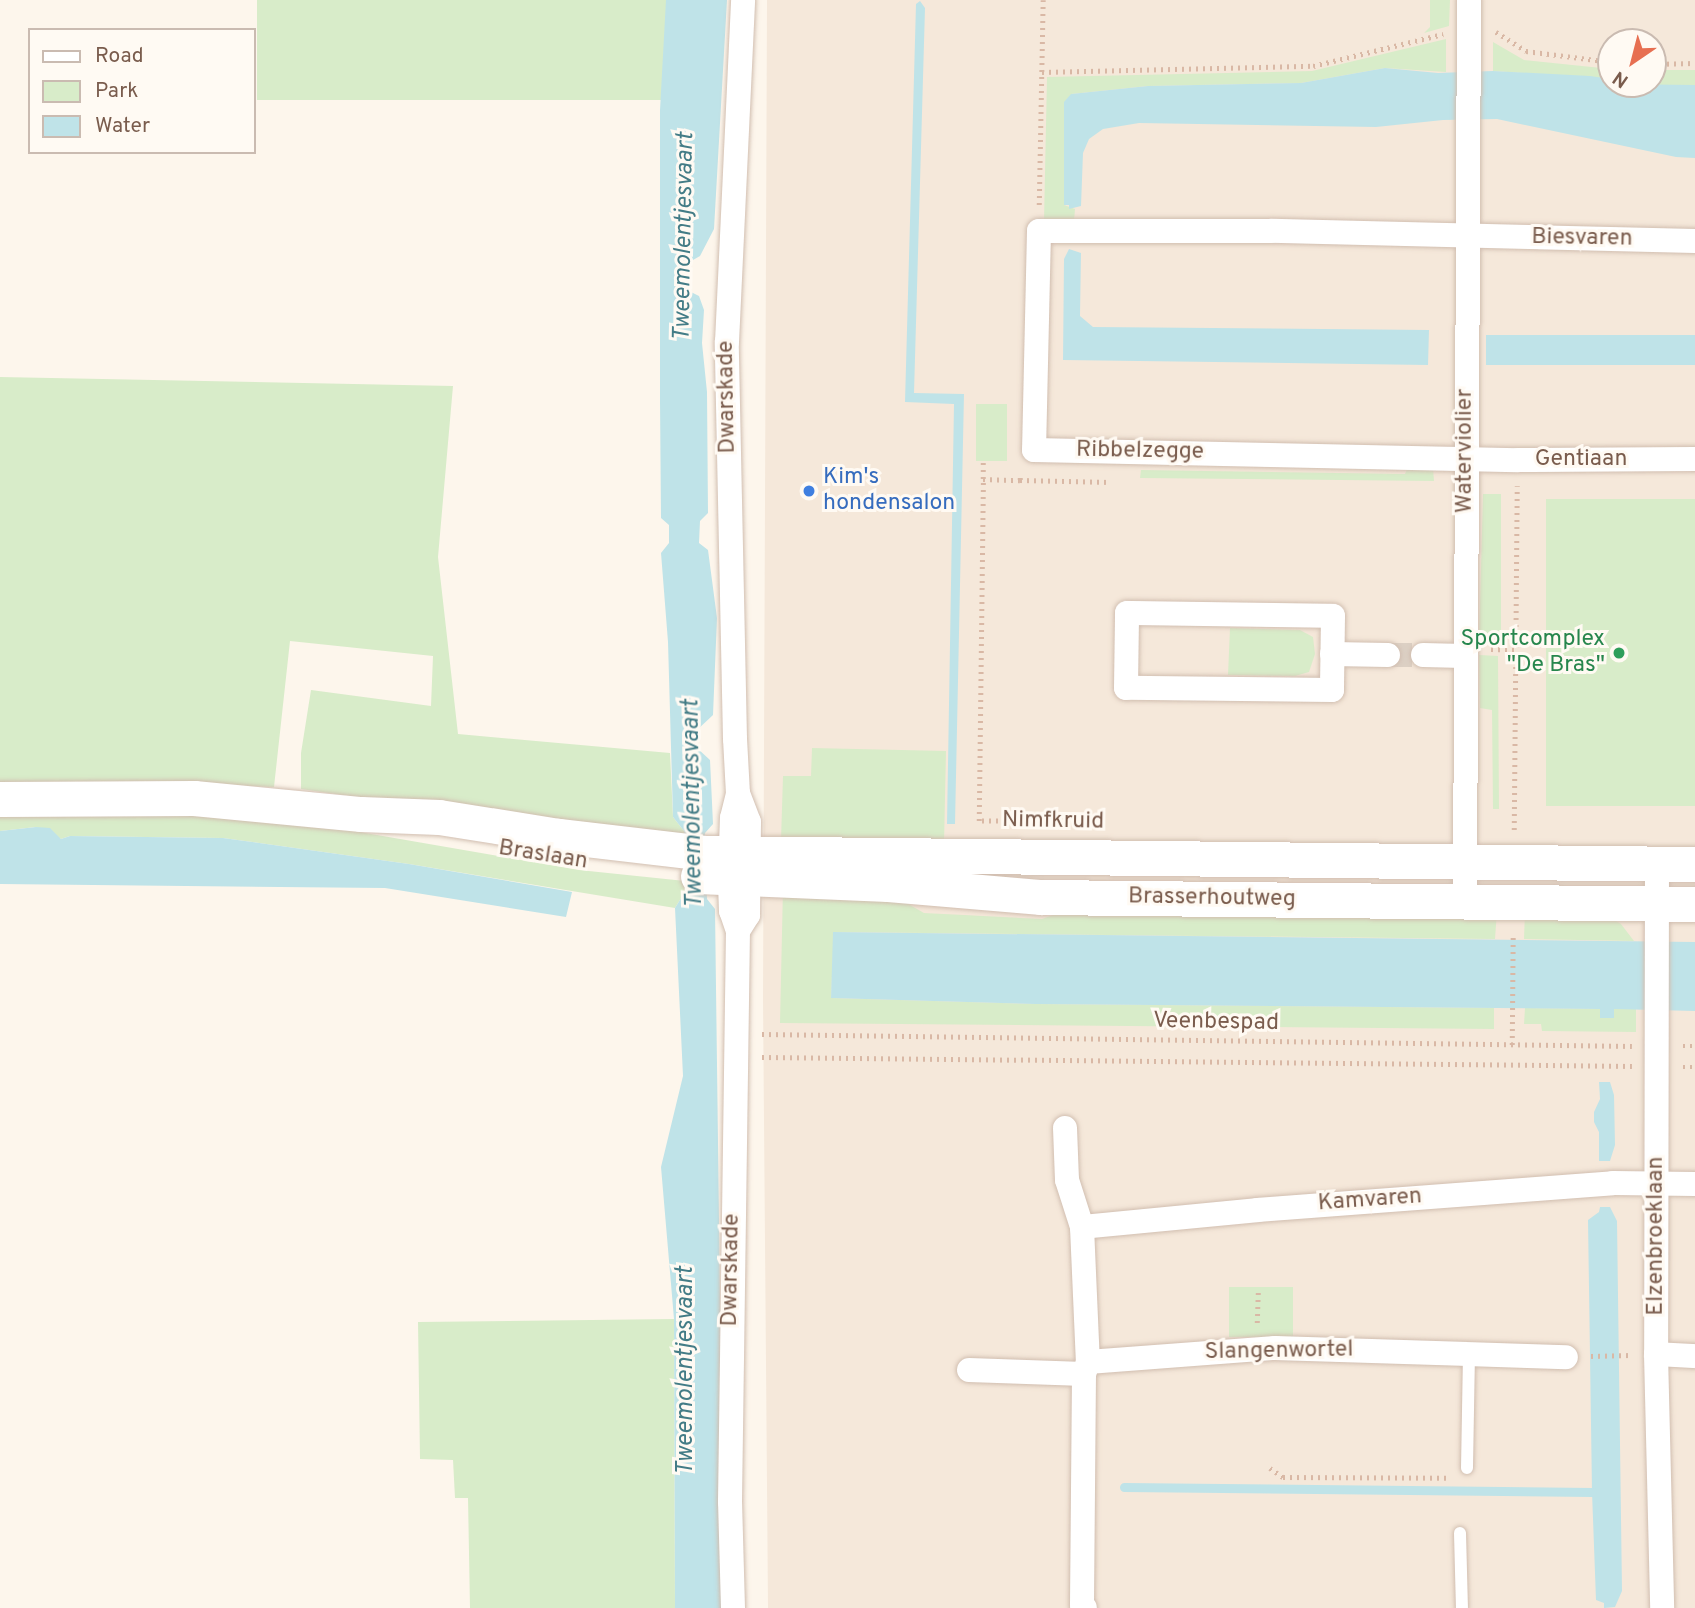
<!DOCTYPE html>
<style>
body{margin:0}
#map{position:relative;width:1695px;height:1608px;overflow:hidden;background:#fdf6ec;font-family:Overpass,sans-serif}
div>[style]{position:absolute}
.residential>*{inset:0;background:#f5e8da}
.green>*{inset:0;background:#d8ecc9;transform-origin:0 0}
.water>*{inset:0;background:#bfe3e8;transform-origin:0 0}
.stream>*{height:9px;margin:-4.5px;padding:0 4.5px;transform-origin:4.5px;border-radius:4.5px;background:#bfe3e8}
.minor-tunnel>*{height:24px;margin-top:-12px;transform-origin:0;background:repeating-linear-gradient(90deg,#dcd0c4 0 24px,transparent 0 36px)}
.path>*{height:4.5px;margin-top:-2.25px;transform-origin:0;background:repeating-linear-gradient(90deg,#d9b8a5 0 2px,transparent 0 7px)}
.roads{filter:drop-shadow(0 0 2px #d1beb0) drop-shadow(0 0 2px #d1beb0)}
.service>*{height:12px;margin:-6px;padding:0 6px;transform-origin:6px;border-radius:6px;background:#fff}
.minor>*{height:24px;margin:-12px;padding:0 12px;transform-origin:12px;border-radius:12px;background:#fff}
.secondary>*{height:35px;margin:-17.5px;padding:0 17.5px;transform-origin:17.5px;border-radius:17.5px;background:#fff}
.dots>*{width:19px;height:19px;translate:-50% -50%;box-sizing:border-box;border:4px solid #fffaf3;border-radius:50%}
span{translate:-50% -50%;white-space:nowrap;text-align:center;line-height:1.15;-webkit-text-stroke:6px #fffaf3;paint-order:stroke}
.street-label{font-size:23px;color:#7a5c4d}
.shop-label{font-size:23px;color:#366cbe}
.left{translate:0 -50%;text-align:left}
.leisure-label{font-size:23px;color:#27864d}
.right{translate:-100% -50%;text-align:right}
.water-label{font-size:24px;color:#437c86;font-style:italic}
.legend{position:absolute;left:28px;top:28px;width:228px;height:126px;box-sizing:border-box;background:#fffaf3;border:2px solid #cabbb1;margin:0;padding:9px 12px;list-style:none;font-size:21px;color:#7a5c4d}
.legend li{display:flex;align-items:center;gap:14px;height:35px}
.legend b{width:35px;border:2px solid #cabbb1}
.north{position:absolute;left:1597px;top:28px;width:70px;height:70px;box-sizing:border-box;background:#fffaf3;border:2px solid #cabbb1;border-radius:50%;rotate:215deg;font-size:19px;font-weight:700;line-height:28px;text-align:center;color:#7a5c4d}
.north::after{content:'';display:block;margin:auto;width:24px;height:32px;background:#e76f51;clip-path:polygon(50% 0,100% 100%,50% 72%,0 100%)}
</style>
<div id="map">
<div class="residential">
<div style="clip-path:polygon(evenodd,767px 0,1695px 0,1695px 1608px,768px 1608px,763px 999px,767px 0,1611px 42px,1653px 42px,1653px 84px,1611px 84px,1611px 42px)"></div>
</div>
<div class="green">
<div style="left:257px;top:0;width:409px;height:100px"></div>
<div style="clip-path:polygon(1430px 0,1450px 0,1449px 26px,1424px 33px,1430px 27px)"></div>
<div style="clip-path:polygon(1446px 39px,1446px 72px,1385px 68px,1301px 83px,1148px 86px,1071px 94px,1064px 205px,1075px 209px,1074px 221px,1044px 221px,1047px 77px,1312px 71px)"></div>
<div style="clip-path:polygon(1493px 42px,1524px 60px,1611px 69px,1611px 79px,1493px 71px)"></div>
<div style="left:1695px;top:70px;width:15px;height:42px;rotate:90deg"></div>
<div style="clip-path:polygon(0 377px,453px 386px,438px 557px,458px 734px,670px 753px,673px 817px,684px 831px,685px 844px,301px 789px,301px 753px,311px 690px,431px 706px,433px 656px,290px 641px,274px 787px,157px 782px,0 782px)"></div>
<div style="left:976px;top:404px;width:31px;height:57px"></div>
<div style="clip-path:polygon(1408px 467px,1433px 469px,1434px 481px,1140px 478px,1141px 470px,1405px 474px)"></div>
<div style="clip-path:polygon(1483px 494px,1501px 494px,1501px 642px,1479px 641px)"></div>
<div style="left:1546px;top:499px;width:149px;height:307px"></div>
<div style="clip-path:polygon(1230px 628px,1300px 630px,1313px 637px,1315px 654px,1309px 672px,1295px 676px,1228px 675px)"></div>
<div style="clip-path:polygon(1479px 655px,1498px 656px,1499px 809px,1493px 809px,1492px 710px,1480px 708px)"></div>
<div style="clip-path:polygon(812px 748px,946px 751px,944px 844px,781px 840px,783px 776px,811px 776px)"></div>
<div style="clip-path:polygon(75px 812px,220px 817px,348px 830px,579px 870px,685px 881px,686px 890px,675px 908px,409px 864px,223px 838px,70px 836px,61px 839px,36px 827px,0 831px,0 813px)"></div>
<div style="clip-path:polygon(783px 887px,882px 889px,924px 913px,1042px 919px,1078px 906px,1497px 911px,1495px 939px,834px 932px,831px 998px,1035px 1004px,1494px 1008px,1494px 1029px,780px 1023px)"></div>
<div style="clip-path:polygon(1525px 911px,1602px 912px,1621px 924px,1634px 941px,1524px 939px)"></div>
<div style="clip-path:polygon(1525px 1008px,1600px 1009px,1614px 1017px,1614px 1009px,1636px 1009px,1636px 1032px,1542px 1031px,1541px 1024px,1524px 1024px)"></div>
<div style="left:1229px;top:1287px;width:64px;height:50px"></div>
<div style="clip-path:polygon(674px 1319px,675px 1608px,470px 1608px,468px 1498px,455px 1498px,453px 1460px,420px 1459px,418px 1322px)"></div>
</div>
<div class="water">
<div style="clip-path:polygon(666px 0,727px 0,714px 229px,700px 256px,686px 264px,685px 289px,699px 296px,704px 310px,702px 343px,707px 392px,708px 513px,700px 521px,699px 543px,708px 550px,717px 618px,713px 715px,696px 731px,697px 748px,710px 760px,713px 824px,705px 833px,707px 899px,715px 909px,724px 1608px,675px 1608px,674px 1319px,661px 1167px,683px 1076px,675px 908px,686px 890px,684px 831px,673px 817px,668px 642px,661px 553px,669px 543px,669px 525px,661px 518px,660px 401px,660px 110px)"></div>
<div style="clip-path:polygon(920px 1px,925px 8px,914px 393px,964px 394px,955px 824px,947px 824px,954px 404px,905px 402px,916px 4px)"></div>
<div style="clip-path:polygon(1385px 68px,1438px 73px,1493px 71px,1590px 76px,1611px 79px,1611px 84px,1695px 85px,1695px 158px,1676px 157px,1497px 119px,1443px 120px,1376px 127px,1139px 123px,1103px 129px,1089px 139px,1083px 153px,1081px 206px,1069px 209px,1069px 205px,1064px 205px,1064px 102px,1071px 94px,1148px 86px,1301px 83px)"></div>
<div style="clip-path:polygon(1069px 249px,1081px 253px,1080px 316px,1093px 327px,1429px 330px,1428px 365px,1063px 360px,1064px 259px)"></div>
<div style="left:1486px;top:335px;width:209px;height:30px"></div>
<div style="clip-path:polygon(36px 827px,50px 828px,61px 839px,70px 836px,223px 838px,409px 864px,572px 892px,566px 917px,385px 888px,0 884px,0 831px)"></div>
<div style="clip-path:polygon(833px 932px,1695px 942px,1695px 1011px,1614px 1009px,1614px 1018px,1600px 1018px,1600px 1009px,1035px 1004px,831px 998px)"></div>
<div style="clip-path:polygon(1599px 1082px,1610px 1082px,1614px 1095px,1615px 1145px,1610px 1161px,1599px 1161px,1599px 1132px,1594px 1122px,1594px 1112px,1600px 1099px)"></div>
<div style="clip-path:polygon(1600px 1207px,1610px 1207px,1617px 1221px,1622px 1591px,1615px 1607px,1604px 1608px,1604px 1603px,1596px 1600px,1592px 1492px,1588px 1220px,1599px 1212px)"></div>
</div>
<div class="stream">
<div style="left:1124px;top:1487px;width:468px;rotate:0.6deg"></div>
</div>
<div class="minor-tunnel">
<div style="left:1388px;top:655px;width:35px"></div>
</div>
<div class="path">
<div style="left:1496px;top:32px;width:36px;rotate:32deg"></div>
<div style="left:1526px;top:51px;width:86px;rotate:7.4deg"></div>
<div style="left:1653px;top:64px;width:42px;rotate:-1.4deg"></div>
<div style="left:1042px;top:72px;width:271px;rotate:-1.3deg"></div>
<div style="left:1313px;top:66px;width:134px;rotate:-13.8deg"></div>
<div style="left:1039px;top:205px;width:205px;rotate:-88.9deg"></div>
<div style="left:983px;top:479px;width:17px;rotate:-90deg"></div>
<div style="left:1020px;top:480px;width:91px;rotate:1.3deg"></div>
<div style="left:1491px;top:649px;width:24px;rotate:2deg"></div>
<div style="left:1005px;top:821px;width:26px;rotate:180deg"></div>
<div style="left:979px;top:821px;width:342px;rotate:-89.3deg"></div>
<div style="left:983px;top:479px;width:37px;rotate:2deg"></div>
<div style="left:1020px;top:480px;width:7px;rotate:-90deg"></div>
<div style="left:1514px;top:830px;width:344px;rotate:-89.5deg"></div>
<div style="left:762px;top:1034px;width:870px;rotate:0.79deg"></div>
<div style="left:1512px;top:1045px;width:111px;rotate:-89.5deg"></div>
<div style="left:1683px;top:1046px;width:12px"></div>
<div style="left:762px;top:1057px;width:870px;rotate:0.59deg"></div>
<div style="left:1683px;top:1067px;width:12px"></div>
<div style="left:1257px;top:1323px;width:34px;rotate:-88deg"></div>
<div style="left:1591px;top:1356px;width:40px;rotate:-1.4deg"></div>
<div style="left:1270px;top:1468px;width:16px;rotate:35deg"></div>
<div style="left:1283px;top:1477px;width:165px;rotate:0.3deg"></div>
</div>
<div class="roads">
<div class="service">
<div style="left:1467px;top:1468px;width:112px;rotate:-89deg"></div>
<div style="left:1460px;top:1533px;width:75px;rotate:88.5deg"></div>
</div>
<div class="minor">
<div style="left:1695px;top:241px;width:424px;rotate:-178.6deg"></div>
<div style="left:1271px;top:231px;width:232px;rotate:180deg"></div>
<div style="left:1039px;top:231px;width:219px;rotate:91.3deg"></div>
<div style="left:1034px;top:450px;width:484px;rotate:1.2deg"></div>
<div style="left:1518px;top:460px;width:177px;rotate:-0.3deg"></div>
<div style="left:1127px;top:613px;width:206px;rotate:0.8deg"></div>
<div style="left:1333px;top:616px;width:74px;rotate:90.8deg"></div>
<div style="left:1332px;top:690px;width:206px;rotate:-179.4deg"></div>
<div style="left:1126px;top:688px;width:75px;rotate:-89.2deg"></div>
<div style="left:1332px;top:654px;width:56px;rotate:1deg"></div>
<div style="left:1423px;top:655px;width:41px;rotate:1.4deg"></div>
<div style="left:1657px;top:864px;width:490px;rotate:90.1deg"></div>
<div style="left:1656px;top:1354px;width:254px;rotate:88.6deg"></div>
<div style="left:1465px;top:902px;width:902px;rotate:-89.75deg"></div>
<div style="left:738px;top:931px;width:19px;rotate:-58deg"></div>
<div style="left:748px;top:915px;width:93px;rotate:-89.4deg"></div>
<div style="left:749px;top:822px;width:30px;rotate:-111deg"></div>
<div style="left:738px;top:794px;width:55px;rotate:-93.1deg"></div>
<div style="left:735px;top:739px;width:397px;rotate:-91.2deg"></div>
<div style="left:727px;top:342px;width:342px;rotate:-87.3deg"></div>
<div style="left:1065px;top:1128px;width:52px;rotate:87.8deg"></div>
<div style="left:1067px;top:1180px;width:49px;rotate:72.3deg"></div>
<div style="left:1082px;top:1227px;width:135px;rotate:87.5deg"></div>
<div style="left:1088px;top:1362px;width:13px;rotate:108deg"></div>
<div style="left:1084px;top:1374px;width:231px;rotate:90.5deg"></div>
<div style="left:1082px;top:1605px;width:4px;rotate:45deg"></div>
<div style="left:1082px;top:1227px;width:176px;rotate:-5.5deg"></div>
<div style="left:1257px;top:1210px;width:357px;rotate:-4.3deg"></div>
<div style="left:1613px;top:1183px;width:82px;rotate:0.7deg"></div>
<div style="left:1656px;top:1354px;width:39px;rotate:3deg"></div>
<div style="left:1088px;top:1362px;width:188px;rotate:-4.3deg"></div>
<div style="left:1275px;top:1348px;width:291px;rotate:1.8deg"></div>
<div style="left:969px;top:1370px;width:115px;rotate:2deg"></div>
<div style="left:733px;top:1608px;width:106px;rotate:-91.6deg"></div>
<div style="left:730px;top:1502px;width:571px;rotate:-89.2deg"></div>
<div style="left:738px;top:931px;width:21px;rotate:-109deg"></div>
<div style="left:731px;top:911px;width:34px;rotate:-92deg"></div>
<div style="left:730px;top:877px;width:59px;rotate:-88.1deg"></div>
<div style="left:732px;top:818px;width:25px;rotate:-76deg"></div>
</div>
<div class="secondary">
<div style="left:0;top:799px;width:194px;rotate:-0.3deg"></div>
<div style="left:194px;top:798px;width:168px;rotate:5.5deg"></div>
<div style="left:361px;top:814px;width:78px;rotate:2.2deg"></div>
<div style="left:439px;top:817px;width:121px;rotate:9deg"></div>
<div style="left:559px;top:836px;width:148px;rotate:6.6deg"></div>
<div style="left:706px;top:853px;width:989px;rotate:0.64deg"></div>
<div style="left:698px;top:876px;width:190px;rotate:2.4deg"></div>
<div style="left:888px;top:884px;width:154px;rotate:4.9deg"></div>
<div style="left:1041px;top:897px;width:654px;rotate:0.61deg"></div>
</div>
</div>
<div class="dots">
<div style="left:809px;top:491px;background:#3f7fe0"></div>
<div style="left:1619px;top:653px;background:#2e9e5b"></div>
</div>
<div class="street-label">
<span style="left:1582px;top:239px;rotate:1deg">Biesvaren</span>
<span style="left:728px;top:397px;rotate:-91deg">Dwarskade</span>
<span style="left:1466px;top:451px;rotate:-90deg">Waterviolier</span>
<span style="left:1140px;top:452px;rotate:1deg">Ribbelzegge</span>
<span style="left:1581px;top:460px">Gentiaan</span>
<span style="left:1053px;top:822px;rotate:1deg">Nimfkruid</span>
<span style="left:543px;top:856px;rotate:9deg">Braslaan</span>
<span style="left:1212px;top:899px;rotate:1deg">Brasserhoutweg</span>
<span style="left:1216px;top:1023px;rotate:1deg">Veenbespad</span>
<span style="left:1370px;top:1201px;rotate:-4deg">Kamvaren</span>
<span style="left:1657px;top:1236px;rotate:-90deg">Elzenbroeklaan</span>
<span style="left:732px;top:1270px;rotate:-89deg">Dwarskade</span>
<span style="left:1279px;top:1352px;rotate:-1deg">Slangenwortel</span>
</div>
<div class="shop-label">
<span class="left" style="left:823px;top:491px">Kim's<br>hondensalon</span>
</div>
<div class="leisure-label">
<span class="right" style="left:1605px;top:653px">Sportcomplex<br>"De Bras"</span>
</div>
<div class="water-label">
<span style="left:685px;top:237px;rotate:-89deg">Tweemolentjesvaart</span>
<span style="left:694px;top:804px;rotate:-91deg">Tweemolentjesvaart</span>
<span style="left:687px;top:1371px;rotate:-90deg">Tweemolentjesvaart</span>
</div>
<ul class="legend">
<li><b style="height:9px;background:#fff"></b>Road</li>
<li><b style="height:19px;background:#d8ecc9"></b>Park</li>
<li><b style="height:19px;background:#bfe3e8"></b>Water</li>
</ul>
<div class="north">N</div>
</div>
